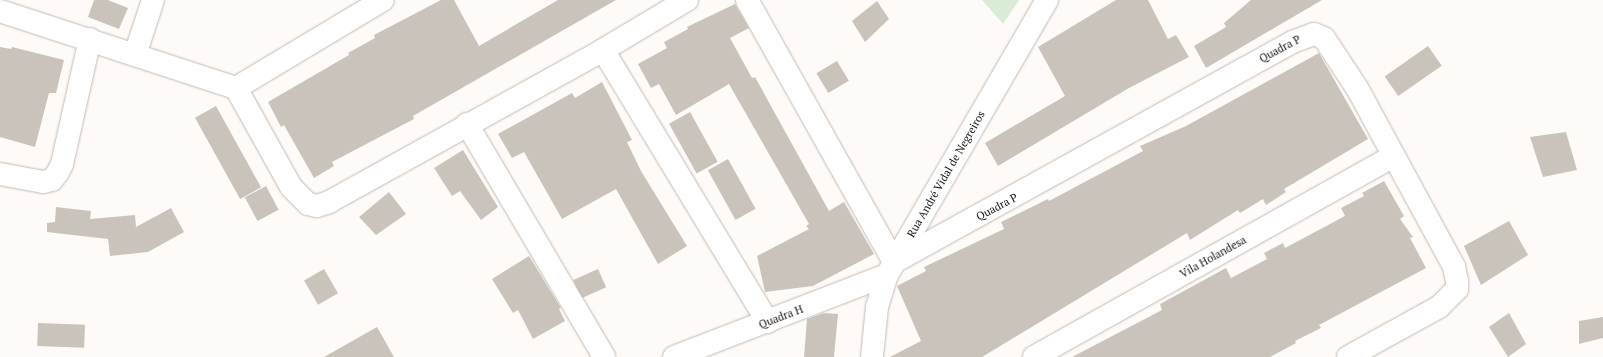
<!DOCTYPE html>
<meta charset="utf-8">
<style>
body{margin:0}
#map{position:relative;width:1603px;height:357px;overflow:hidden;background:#fefaf8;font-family:"PT Serif",serif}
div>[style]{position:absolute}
.green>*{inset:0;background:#d9ecd6}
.building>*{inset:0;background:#cac3bc;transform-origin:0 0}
.roads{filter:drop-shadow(0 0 1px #c2bab3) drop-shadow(0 0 1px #c2bab3)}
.minor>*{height:22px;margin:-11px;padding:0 11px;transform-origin:11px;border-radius:11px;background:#fff}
span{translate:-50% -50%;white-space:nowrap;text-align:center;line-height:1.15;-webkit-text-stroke:4px #fff;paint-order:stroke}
.street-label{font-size:11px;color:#161311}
</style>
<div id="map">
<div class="green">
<div style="clip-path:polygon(982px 0,1019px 0,1003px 24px)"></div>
</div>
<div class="building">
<div style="clip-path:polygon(94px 0,108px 0,128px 8px,119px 29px,88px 17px)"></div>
<div style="clip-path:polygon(441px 0,454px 0,479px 46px,558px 0,616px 0,413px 116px,414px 119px,332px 162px,334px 166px,314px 178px,284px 125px,281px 127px,268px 102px,349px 55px,348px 53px,375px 38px,374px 35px)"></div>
<div style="clip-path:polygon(1116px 0,1148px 0,1168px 39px,1176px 35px,1189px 57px,1129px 88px,998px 166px,985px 143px,1065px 96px,1038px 47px)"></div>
<div style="clip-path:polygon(1251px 0,1322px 0,1206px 68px,1194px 46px,1226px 27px,1224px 23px)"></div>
<div style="clip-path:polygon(877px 1px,889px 19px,865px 42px,852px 21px)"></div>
<div style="clip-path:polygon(735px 4px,749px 28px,730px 38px,752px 78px,755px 77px,829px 211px,844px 202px,874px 254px,813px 286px,765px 292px,757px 256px,809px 229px,806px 226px,809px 224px,729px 84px,676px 115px,659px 84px,651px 88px,638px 64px,667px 48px,664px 42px,688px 29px,687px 27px)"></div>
<div style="left:1428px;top:46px;width:24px;height:53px;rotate:55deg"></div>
<div style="clip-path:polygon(0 47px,11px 49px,12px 47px,64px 60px,56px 93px,49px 93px,35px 147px,0 137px)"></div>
<div style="clip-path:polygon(1319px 53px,1368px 139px,1284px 189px,1286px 192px,1266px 205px,1263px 199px,1240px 213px,1238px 210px,1190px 240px,1187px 233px,982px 357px,890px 357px,921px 341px,897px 286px,926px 271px,924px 267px,1004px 229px,1001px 222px,1048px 199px,1049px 201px,1143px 151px,1140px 146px,1186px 126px)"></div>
<div style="left:837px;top:61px;width:23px;height:24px;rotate:59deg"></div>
<div style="clip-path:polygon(602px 82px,632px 140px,627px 142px,641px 171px,687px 246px,658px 264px,616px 189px,562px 219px,524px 152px,512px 158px,498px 134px,572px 93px,575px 98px)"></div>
<div style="left:216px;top:106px;width:93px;height:24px;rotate:61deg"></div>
<div style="left:690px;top:112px;width:57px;height:24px;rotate:61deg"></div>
<div style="clip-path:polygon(1566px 132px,1577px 170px,1543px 177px,1530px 137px)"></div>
<div style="clip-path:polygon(463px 150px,498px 207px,481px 220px,460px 191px,452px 196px,434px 168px)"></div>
<div style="left:728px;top:159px;width:57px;height:23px;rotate:61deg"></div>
<div style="clip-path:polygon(1384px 181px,1404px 216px,1400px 219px,1413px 237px,1410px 238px,1426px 268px,1319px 325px,1321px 328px,1295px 341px,1296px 343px,1270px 357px,1072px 357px,1162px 310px,1160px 304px,1226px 268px,1231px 278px,1267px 259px,1264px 253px,1283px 243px,1285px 248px,1345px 216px,1341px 208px,1364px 196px,1362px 193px)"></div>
<div style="left:266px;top:186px;width:27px;height:24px;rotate:62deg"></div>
<div style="clip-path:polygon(389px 192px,406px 214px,376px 235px,359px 217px)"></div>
<div style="clip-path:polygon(56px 207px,91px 211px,90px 219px,135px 215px,136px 227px,171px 208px,184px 232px,148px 252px,110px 256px,108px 239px,47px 232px,47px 223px,55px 222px)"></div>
<div style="clip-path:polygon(1509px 221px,1528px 255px,1481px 285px,1464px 246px)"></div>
<div style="clip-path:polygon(529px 256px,561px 308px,559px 309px,565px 321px,533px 339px,518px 310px,513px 313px,492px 279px)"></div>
<div style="left:324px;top:269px;width:28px;height:23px;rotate:60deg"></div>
<div style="left:598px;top:269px;width:20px;height:27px;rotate:66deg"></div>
<div style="clip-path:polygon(824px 313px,838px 314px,834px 357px,804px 357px,807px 319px)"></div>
<div style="clip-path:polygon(1509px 313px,1526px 344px,1508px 357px,1489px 327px)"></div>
<div style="clip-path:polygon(1603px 317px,1603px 338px,1579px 344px,1579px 321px)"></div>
<div style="left:38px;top:323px;width:47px;height:23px;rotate:2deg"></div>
<div style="clip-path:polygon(377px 327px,394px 357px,324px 357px)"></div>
</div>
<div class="roads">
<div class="minor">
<div style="left:747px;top:0;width:300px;rotate:60.7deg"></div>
<div style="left:894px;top:262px;width:458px;rotate:-28.9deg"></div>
<div style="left:1295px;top:41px;width:20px;rotate:-20deg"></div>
<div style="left:1314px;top:34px;width:11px;rotate:22deg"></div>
<div style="left:1324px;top:38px;width:60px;rotate:56.6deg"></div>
<div style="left:1357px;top:88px;width:204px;rotate:61.5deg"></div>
<div style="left:1454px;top:267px;width:14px;rotate:78deg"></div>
<div style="left:1457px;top:281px;width:8px;rotate:90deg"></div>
<div style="left:1457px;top:289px;width:25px;rotate:135deg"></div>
<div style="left:1439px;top:307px;width:104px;rotate:151.2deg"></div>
<div style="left:0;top:11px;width:248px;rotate:18.1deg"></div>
<div style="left:236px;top:88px;width:113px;rotate:60.9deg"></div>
<div style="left:291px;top:187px;width:24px;rotate:45deg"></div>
<div style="left:308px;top:204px;width:9px;rotate:13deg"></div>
<div style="left:317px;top:206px;width:13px;rotate:-18deg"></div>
<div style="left:329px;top:202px;width:313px;rotate:-29deg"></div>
<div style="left:603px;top:50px;width:98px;rotate:-30.8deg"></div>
<div style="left:603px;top:50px;width:318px;rotate:58.8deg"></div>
<div style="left:135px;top:55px;width:58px;rotate:-71.9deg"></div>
<div style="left:236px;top:88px;width:171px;rotate:-30.9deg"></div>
<div style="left:467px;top:124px;width:270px;rotate:59.5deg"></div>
<div style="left:0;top:174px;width:44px;rotate:10.5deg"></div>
<div style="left:43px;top:182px;width:9px;rotate:-13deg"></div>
<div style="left:52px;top:180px;width:10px;rotate:-53deg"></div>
<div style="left:58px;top:172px;width:9px;rotate:-63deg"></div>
<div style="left:62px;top:164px;width:128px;rotate:-77.4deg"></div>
<div style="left:674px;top:357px;width:228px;rotate:-21.1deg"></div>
<div style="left:872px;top:357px;width:50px;rotate:-84.3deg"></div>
<div style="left:877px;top:307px;width:34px;rotate:-73deg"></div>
<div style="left:887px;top:275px;width:318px;rotate:-59.8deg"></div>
<div style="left:1034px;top:357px;width:411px;rotate:-29.2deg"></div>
</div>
</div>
<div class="street-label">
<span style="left:1280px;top:49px;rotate:-28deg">Quadra P</span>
<span style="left:946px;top:174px;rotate:-60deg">Rua André Vidal de Negreiros</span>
<span style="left:997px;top:207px;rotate:-28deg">Quadra P</span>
<span style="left:1213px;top:257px;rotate:-29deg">Vila Holandesa</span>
<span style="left:781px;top:317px;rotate:-21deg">Quadra H</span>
</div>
</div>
